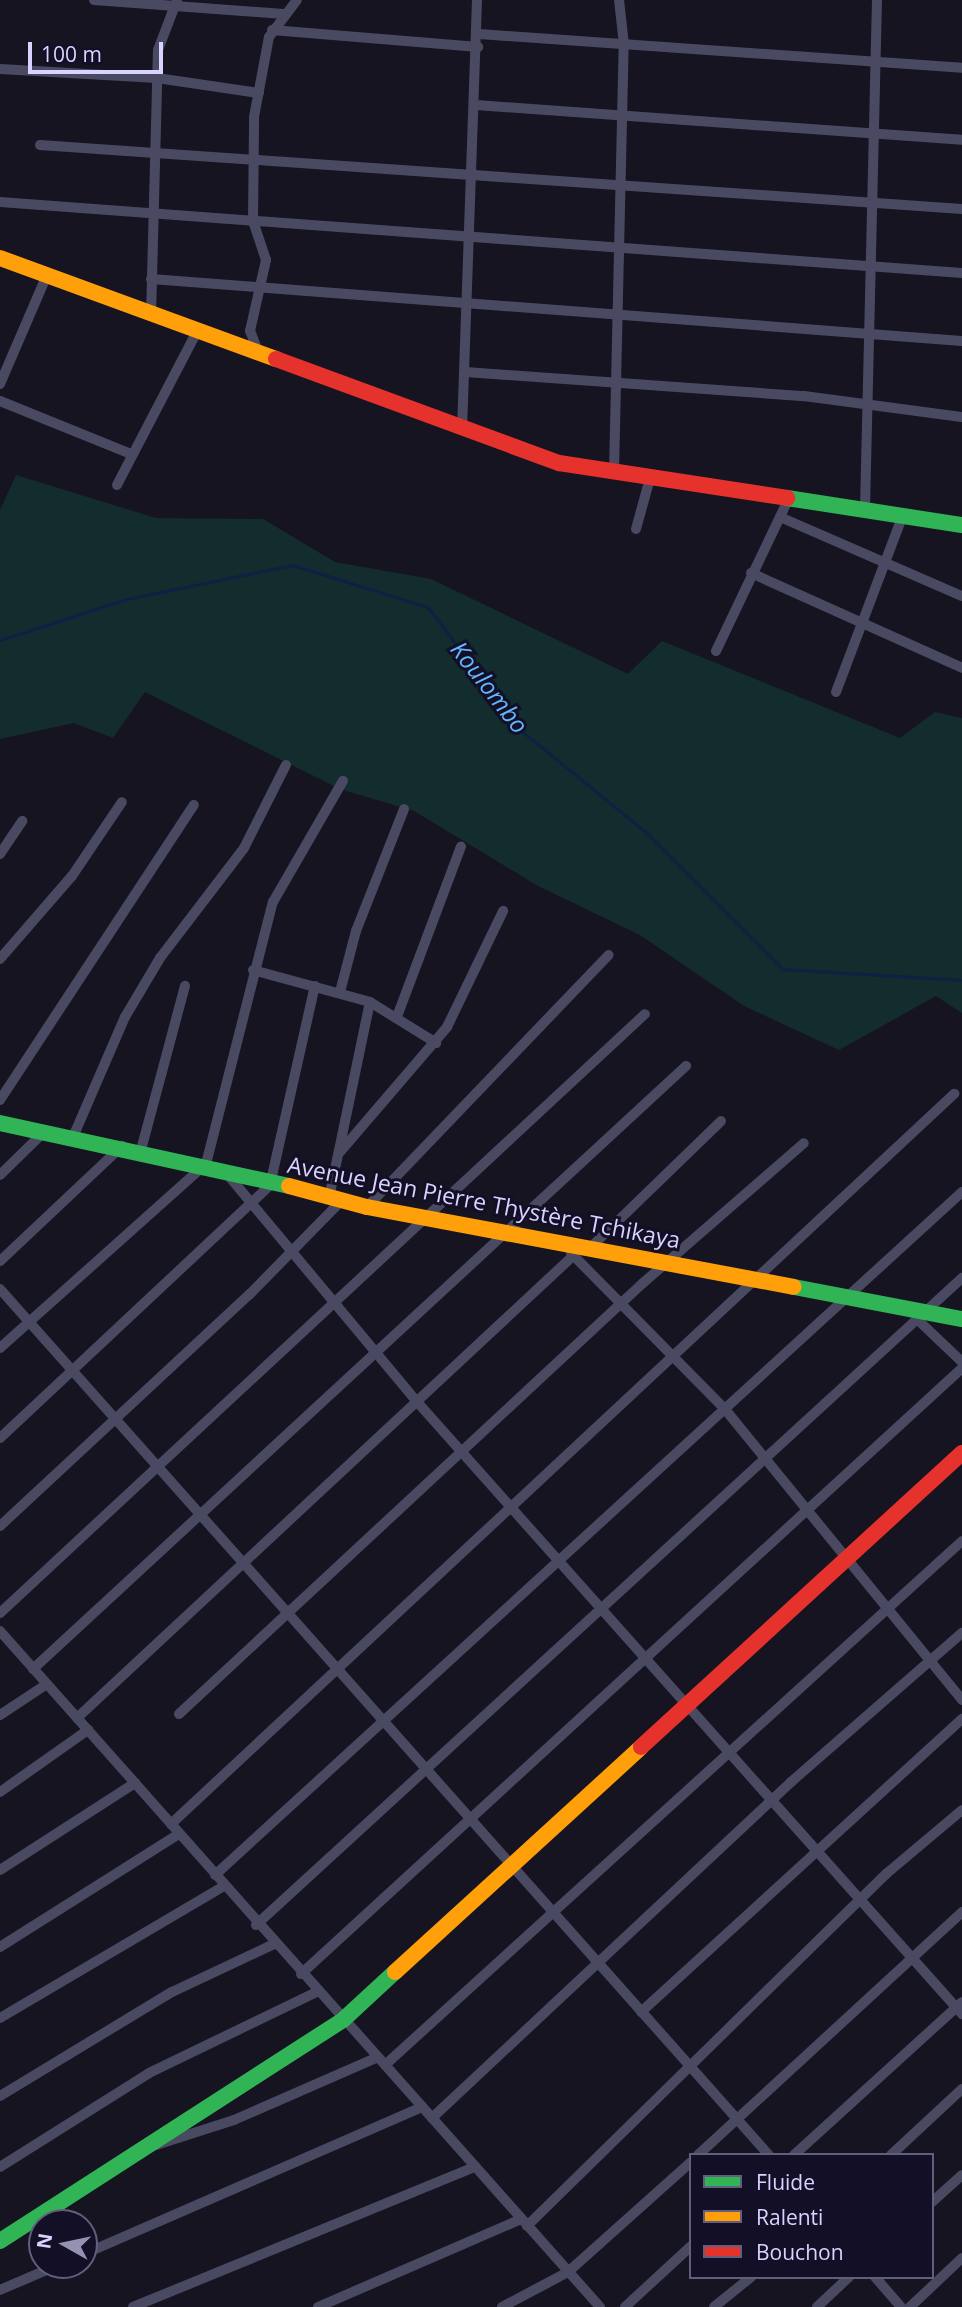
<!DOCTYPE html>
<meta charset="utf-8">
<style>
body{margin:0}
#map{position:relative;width:962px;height:2307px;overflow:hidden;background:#161421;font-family:"Open Sans",sans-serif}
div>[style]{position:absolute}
.green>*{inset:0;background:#132c2d}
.stream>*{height:2.5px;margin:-1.25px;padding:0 1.25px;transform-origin:1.25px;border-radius:1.25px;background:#0d2144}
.street>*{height:10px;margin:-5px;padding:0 5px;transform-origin:5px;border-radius:5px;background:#4a4962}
.fast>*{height:16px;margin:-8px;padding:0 8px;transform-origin:8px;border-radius:8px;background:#30b455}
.slow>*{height:16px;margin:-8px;padding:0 8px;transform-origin:8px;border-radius:8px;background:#ff9f0a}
.jam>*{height:16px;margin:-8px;padding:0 8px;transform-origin:8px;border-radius:8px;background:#e5322d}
span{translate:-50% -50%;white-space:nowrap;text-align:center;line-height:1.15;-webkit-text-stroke:6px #130f26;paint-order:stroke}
.street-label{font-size:23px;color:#d9d4ff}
.water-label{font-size:24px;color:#62b6ff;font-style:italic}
.legend{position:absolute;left:689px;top:2153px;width:245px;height:126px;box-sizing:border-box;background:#130f26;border:2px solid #625e7d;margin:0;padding:9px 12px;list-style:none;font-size:21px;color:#d9d4ff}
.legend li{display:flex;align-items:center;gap:14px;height:35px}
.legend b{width:35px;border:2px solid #625e7d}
.north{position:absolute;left:28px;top:2209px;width:70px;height:70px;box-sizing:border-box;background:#130f26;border:2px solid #625e7d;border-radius:50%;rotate:279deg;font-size:19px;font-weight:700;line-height:28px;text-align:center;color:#d9d4ff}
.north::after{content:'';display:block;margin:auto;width:24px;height:32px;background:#9591b1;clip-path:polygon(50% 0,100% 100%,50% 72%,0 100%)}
.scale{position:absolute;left:28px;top:42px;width:135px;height:32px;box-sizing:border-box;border:4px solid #d9d4ff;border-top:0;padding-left:9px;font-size:21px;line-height:24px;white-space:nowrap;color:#d9d4ff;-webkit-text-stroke:5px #130f26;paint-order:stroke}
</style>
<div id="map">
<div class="green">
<div style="clip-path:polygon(16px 475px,156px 518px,263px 519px,335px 562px,431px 579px,628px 674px,662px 641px,900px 738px,935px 712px,962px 718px,962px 1013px,936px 996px,839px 1050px,744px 1006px,640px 935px,538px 886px,414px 811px,340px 789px,145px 692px,113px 738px,74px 723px,0 739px,0 510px)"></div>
</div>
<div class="stream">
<div style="left:0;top:640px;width:133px;rotate:-17.9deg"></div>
<div style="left:127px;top:599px;width:169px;rotate:-11.6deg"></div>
<div style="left:293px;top:565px;width:141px;rotate:17.3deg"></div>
<div style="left:428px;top:607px;width:156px;rotate:52.8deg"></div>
<div style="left:522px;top:731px;width:160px;rotate:39.2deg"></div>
<div style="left:646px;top:832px;width:194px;rotate:45deg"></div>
<div style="left:783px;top:969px;width:179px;rotate:3.5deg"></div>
</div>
<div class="street">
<div style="left:94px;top:0;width:190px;rotate:4.2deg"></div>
<div style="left:272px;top:30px;width:207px;rotate:4.7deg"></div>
<div style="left:479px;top:34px;width:484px;rotate:4deg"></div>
<div style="left:0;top:69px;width:157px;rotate:3.3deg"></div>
<div style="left:157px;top:78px;width:103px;rotate:8.4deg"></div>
<div style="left:476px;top:105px;width:487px;rotate:4.1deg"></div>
<div style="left:40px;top:145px;width:924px;rotate:3.97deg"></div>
<div style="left:0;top:202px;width:965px;rotate:4.22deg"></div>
<div style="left:151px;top:279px;width:813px;rotate:4.37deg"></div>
<div style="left:151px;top:316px;width:266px;rotate:-88.5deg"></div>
<div style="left:158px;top:50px;width:53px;rotate:-69.2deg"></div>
<div style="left:259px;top:354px;width:25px;rotate:-111deg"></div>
<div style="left:250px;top:331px;width:73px;rotate:-77.3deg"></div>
<div style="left:266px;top:260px;width:41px;rotate:-108.4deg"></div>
<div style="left:253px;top:221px;width:104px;rotate:-89.4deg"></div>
<div style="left:254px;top:117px;width:81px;rotate:-79.4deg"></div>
<div style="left:269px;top:37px;width:46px;rotate:-52.9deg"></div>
<div style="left:466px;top:372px;width:339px;rotate:4.1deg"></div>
<div style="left:804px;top:396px;width:159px;rotate:7.6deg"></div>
<div style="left:0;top:384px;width:119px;rotate:-66.7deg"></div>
<div style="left:0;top:401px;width:139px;rotate:22deg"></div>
<div style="left:462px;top:430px;width:430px;rotate:-88deg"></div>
<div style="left:614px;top:472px;width:427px;rotate:-88.7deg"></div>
<div style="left:624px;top:45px;width:45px;rotate:-96.3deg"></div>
<div style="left:117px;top:485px;width:171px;rotate:-62.5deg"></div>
<div style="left:865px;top:509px;width:509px;rotate:-88.65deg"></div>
<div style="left:780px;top:517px;width:198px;rotate:23.5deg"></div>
<div style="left:636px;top:529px;width:53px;rotate:-74.6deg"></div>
<div style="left:751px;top:573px;width:231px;rotate:24.2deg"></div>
<div style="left:716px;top:651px;width:170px;rotate:-64.5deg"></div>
<div style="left:836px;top:692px;width:189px;rotate:-69.3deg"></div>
<div style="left:0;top:854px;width:40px;rotate:-56deg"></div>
<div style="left:0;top:959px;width:110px;rotate:-49.1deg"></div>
<div style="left:72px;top:876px;width:89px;rotate:-56deg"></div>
<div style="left:253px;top:970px;width:121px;rotate:15.3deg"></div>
<div style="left:370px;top:1002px;width:78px;rotate:31.8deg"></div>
<div style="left:340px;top:992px;width:63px;rotate:-75.3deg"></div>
<div style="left:356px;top:931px;width:131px;rotate:-68.5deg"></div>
<div style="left:398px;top:1014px;width:179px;rotate:-69.4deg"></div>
<div style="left:0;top:1100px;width:353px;rotate:-56.7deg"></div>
<div style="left:73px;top:1137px;width:131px;rotate:-66.6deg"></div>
<div style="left:125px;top:1017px;width:69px;rotate:-59.3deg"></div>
<div style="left:160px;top:958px;width:138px;rotate:-52.6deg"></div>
<div style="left:244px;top:848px;width:93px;rotate:-63.2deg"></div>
<div style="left:141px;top:1150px;width:170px;rotate:-75deg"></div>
<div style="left:340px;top:1152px;width:165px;rotate:-49.4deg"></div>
<div style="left:447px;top:1027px;width:129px;rotate:-64.2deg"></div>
<div style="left:223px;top:1169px;width:306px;rotate:50.2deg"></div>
<div style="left:419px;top:1404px;width:817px;rotate:48.33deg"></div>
<div style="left:0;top:1175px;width:62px;rotate:-44.3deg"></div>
<div style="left:329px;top:1198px;width:200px;rotate:-78.2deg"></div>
<div style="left:367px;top:1207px;width:349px;rotate:-46.2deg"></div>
<div style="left:591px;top:1247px;width:181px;rotate:-44.1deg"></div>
<div style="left:571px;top:1253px;width:218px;rotate:45.4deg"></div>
<div style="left:724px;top:1408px;width:377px;rotate:50.8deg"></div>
<div style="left:0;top:1261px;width:168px;rotate:-43.3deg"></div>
<div style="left:0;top:1289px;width:1158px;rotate:48.4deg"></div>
<div style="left:920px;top:1322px;width:58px;rotate:43.6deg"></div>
<div style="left:0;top:1348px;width:276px;rotate:-41.8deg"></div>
<div style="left:206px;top:1164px;width:270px;rotate:-75.7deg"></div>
<div style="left:273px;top:902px;width:140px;rotate:-60deg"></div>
<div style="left:0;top:1438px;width:370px;rotate:-43.1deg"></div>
<div style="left:270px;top:1185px;width:204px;rotate:-77.3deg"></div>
<div style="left:0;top:1526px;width:340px;rotate:-42.9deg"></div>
<div style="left:249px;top:1295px;width:132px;rotate:-45.6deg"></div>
<div style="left:0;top:1613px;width:880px;rotate:-42.88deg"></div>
<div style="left:0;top:1631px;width:904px;rotate:48.41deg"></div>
<div style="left:33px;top:1669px;width:889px;rotate:-42.72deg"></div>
<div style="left:179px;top:1714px;width:633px;rotate:-42.89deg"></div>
<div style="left:643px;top:1283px;width:213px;rotate:-41deg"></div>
<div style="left:0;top:1715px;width:56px;rotate:-33.4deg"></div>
<div style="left:77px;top:1718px;width:679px;rotate:-42.97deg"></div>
<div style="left:0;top:1792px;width:108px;rotate:-35.2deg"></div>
<div style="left:171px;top:1824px;width:1071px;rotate:-42.99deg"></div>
<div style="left:0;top:1870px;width:161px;rotate:-32.8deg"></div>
<div style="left:215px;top:1875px;width:1012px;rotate:-42.44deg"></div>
<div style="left:256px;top:1925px;width:958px;rotate:-42.5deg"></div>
<div style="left:0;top:1947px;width:212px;rotate:-32.3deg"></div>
<div style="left:301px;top:1974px;width:897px;rotate:-42.51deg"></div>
<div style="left:641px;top:2012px;width:435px;rotate:-42.4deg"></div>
<div style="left:0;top:2018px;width:260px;rotate:-30.5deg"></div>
<div style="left:385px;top:2065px;width:779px;rotate:-42.24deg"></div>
<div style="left:0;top:2096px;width:201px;rotate:-31.2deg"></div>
<div style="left:172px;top:1992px;width:113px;rotate:-25.2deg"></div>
<div style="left:432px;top:2118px;width:492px;rotate:-43.1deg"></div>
<div style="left:791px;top:1782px;width:227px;rotate:-41.1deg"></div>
<div style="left:156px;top:2145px;width:82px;rotate:-17.8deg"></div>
<div style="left:234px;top:2120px;width:157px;rotate:-23.6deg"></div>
<div style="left:698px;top:2155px;width:359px;rotate:-42.6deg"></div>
<div style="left:794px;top:2155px;width:227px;rotate:-42.3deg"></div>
<div style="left:891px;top:2155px;width:97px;rotate:-42.9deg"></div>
<div style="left:0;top:2167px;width:176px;rotate:-32.2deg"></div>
<div style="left:149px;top:2073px;width:189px;rotate:-25.8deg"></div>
<div style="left:932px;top:2202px;width:40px;rotate:-42deg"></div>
<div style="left:527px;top:2226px;width:503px;rotate:-44.44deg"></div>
<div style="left:886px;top:1874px;width:99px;rotate:-40.1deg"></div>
<div style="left:84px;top:2254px;width:369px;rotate:-23.5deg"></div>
<div style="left:875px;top:2277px;width:40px;rotate:49deg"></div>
<div style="left:0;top:2290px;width:63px;rotate:-23.3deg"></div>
<div style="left:133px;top:2307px;width:370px;rotate:-22.3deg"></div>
<div style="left:318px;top:2307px;width:221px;rotate:-23.4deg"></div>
<div style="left:502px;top:2307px;width:75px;rotate:-27.9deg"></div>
<div style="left:568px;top:2272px;width:165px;rotate:-41.8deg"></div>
<div style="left:625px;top:2307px;width:90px;rotate:-42.7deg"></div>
<div style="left:714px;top:2307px;width:48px;rotate:-39deg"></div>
<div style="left:817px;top:2307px;width:44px;rotate:-43.2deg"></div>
<div style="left:910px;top:2307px;width:71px;rotate:-43.3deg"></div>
</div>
<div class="fast">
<div style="left:787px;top:498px;width:177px;rotate:8.8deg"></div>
<div style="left:0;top:1123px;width:296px;rotate:12.3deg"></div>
<div style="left:794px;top:1287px;width:171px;rotate:10.8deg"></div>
<div style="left:0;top:2241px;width:409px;rotate:-32.8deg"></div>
<div style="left:344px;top:2019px;width:69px;rotate:-42.7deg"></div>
</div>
<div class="slow">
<div style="left:0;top:258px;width:294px;rotate:20.1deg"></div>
<div style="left:289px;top:1186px;width:81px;rotate:15.1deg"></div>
<div style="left:367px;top:1207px;width:434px;rotate:10.6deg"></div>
<div style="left:395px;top:1972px;width:333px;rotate:-42.4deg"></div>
</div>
<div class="jam">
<div style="left:276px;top:359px;width:302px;rotate:20.2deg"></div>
<div style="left:559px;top:463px;width:231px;rotate:8.7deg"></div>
<div style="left:641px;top:1747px;width:435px;rotate:-42.5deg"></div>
</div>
<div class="street-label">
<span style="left:484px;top:1202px;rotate:11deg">Avenue Jean Pierre Thystère Tchikaya</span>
</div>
<div class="water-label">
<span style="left:490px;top:687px;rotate:52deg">Koulombo</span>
</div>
<ul class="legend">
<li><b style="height:9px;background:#30b455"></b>Fluide</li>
<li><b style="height:9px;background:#ff9f0a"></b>Ralenti</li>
<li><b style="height:9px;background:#e5322d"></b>Bouchon</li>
</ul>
<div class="north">N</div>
<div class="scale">100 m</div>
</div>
